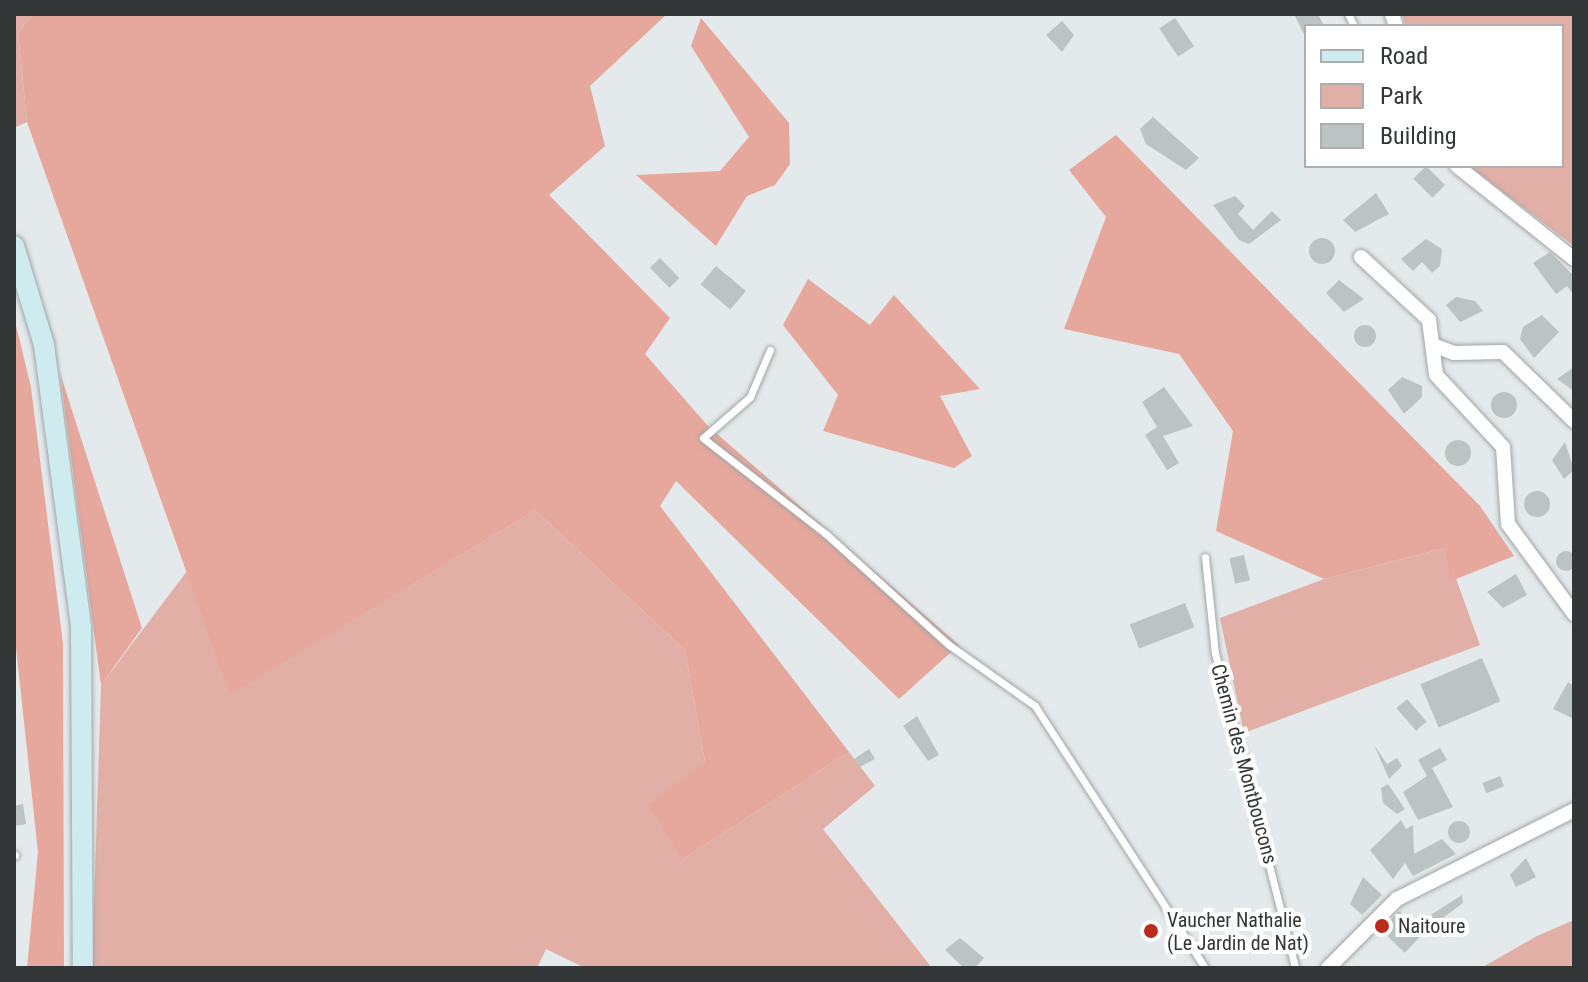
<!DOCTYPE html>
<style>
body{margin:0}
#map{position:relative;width:1588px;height:982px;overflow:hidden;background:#e4eaeb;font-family:"Roboto Condensed",sans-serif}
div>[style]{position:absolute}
.green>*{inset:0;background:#e1afa6}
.forest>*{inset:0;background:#e6a79c}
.building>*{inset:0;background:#bcc3c3;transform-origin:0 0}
.round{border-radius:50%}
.roads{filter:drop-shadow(0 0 2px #a0a6a7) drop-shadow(0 0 2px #a0a6a7)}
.lane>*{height:7px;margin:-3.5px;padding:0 3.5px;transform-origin:3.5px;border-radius:3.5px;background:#fff}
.street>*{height:14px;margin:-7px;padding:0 7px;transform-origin:7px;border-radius:7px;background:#fff}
.secondary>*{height:20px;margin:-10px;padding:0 10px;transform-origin:10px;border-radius:10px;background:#ceecf0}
.dots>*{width:22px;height:22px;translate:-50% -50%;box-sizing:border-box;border:4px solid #fff;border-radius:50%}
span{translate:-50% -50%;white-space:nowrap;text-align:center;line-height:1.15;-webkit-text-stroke:8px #fff;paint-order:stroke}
.street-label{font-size:20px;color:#333636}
.poi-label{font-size:20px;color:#333636}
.left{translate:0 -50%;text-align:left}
.frame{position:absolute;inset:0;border:16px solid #333636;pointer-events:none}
.legend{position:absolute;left:1304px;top:24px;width:260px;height:144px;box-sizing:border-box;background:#fff;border:2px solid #adafaf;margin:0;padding:10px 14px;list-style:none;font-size:24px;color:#333636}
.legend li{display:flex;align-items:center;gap:16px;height:40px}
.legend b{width:40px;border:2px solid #adafaf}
</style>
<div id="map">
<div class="green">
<div style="clip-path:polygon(14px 14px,34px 14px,18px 32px,27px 122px,14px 128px)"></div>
<div style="clip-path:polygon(1402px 14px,1574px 14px,1574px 246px,1469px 166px,1562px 166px,1562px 26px,1406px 26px)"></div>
<div style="clip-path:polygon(535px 510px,685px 650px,705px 762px,683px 859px,849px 752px,875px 786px,823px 829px,932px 968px,585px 968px,546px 949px,537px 968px,92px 968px,101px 685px,187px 571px,231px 694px)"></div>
<div style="clip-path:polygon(1445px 548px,1480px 645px,1244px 733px,1220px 618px,1324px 579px)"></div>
<div style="clip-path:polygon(1574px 920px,1574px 968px,1481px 968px,1537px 936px)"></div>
</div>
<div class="forest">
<div style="clip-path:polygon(34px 14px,667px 14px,590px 86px,605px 146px,549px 195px,670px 318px,645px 354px,708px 426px,959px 645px,899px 699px,676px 481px,660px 506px,849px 752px,683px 859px,648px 805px,705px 762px,685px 650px,535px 510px,230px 695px,27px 122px,18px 32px)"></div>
<div style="clip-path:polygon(701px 18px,789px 123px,790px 164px,775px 185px,747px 196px,716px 246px,636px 175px,720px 171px,749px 137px,691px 46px)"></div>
<div style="clip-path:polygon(1116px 135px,1480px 506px,1514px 556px,1451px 581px,1445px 548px,1324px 579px,1216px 531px,1233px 431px,1179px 354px,1064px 329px,1106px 217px,1069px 170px)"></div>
<div style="clip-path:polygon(808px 279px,870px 325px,894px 295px,980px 389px,940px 396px,972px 456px,954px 468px,823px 431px,838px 395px,783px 325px)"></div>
<div style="clip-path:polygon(14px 317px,31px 387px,63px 644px,64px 968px,27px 968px,38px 852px,14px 629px)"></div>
<div style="clip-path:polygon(60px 373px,142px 628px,101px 685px)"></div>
</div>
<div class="building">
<div style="clip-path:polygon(1318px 14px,1323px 24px,1306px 26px,1306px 38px,1295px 16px)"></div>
<div style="left:1175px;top:18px;width:34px;height:19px;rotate:56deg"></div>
<div style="clip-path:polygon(1062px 21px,1074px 35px,1062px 52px,1046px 35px)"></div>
<div style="clip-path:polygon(1153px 117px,1199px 158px,1186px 170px,1146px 144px,1140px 129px)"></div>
<div style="left:1426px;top:166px;width:27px;height:18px;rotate:45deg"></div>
<div style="clip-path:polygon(1376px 193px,1389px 214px,1355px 232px,1343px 220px)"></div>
<div style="clip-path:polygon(1235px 196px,1245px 206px,1238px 214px,1253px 230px,1272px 211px,1281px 220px,1249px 244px,1239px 240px,1213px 205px)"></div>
<div class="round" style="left:1309px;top:238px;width:26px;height:26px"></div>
<div style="clip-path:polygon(1426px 239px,1442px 249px,1440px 266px,1432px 273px,1422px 262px,1413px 271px,1401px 259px)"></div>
<div style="clip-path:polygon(1550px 252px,1574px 276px,1574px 295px,1567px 286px,1556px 294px,1533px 263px)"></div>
<div style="left:660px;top:258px;width:28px;height:14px;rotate:46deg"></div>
<div style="left:716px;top:266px;width:39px;height:24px;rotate:40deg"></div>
<div style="clip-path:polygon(1339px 280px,1364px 299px,1344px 312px,1326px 293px)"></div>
<div style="clip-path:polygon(1456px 297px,1475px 301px,1483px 311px,1460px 322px,1446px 305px)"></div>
<div style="clip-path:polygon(1542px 315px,1559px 332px,1534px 358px,1520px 339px,1523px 327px)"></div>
<div class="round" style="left:1354px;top:325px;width:22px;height:22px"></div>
<div style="clip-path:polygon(1574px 367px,1574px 391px,1557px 379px)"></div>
<div style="clip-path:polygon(1402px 377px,1422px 386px,1422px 397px,1404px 414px,1388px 390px)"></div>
<div style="clip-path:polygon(1164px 387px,1193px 426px,1163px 436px,1179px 463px,1167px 470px,1145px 435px,1157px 427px,1142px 402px)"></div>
<div class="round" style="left:1491px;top:392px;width:26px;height:26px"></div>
<div class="round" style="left:1445px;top:440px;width:26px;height:26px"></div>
<div style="clip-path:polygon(1565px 442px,1574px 470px,1564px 479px,1552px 460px)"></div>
<div class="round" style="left:1524px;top:491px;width:26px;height:26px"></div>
<div class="round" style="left:1556px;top:551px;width:20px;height:20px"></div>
<div style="left:1244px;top:555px;width:26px;height:15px;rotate:77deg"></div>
<div style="clip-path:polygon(1516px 574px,1527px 595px,1503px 608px,1487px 592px)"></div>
<div style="left:1185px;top:603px;width:26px;height:59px;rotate:69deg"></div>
<div style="left:1482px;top:658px;width:47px;height:67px;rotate:67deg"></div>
<div style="clip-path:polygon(1568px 682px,1574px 686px,1574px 719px,1553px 709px)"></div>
<div style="left:1407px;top:699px;width:30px;height:14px;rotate:49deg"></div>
<div style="clip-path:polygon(917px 716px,939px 755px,928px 761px,903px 726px)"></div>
<div style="clip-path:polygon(1374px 745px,1387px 764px,1397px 758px,1402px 766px,1389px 779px)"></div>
<div style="clip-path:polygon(1440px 748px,1447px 760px,1432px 768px,1453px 807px,1418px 820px,1403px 792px,1427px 776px,1418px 760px)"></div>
<div style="clip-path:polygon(869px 749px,875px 759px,860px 767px,854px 759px)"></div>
<div style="left:1500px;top:776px;width:11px;height:19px;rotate:68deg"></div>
<div style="clip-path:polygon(1388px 784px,1405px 809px,1397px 814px,1383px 803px,1381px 788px)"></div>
<div style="clip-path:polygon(23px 804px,26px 824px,14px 826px,14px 806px)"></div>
<div style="clip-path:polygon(1401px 820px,1406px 829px,1413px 825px,1414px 854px,1442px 839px,1456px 854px,1413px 876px,1405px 863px,1393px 879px,1370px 850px)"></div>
<div class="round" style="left:1448px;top:821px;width:22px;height:22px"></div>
<div style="clip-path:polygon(1526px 858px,1536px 877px,1516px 887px,1510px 875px)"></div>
<div style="clip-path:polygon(1363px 877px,1382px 895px,1362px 915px,1350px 904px)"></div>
<div style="clip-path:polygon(1462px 895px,1463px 903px,1432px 926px,1426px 918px)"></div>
<div style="left:1399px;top:911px;width:33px;height:26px;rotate:44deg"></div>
<div style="clip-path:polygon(960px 938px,984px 958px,975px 968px,964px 968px,945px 950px)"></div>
</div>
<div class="roads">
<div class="lane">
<div style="left:1348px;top:14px;width:13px;rotate:63deg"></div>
<div style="left:770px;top:350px;width:51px;rotate:113.1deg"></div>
<div style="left:750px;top:397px;width:62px;rotate:138.9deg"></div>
<div style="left:703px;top:438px;width:156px;rotate:38deg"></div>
<div style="left:826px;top:534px;width:166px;rotate:42.1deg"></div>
<div style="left:949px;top:645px;width:105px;rotate:35.3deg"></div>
<div style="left:1035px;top:706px;width:312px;rotate:57deg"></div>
<div style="left:1205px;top:557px;width:97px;rotate:84.1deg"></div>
<div style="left:1215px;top:653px;width:325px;rotate:75.7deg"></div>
<div style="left:14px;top:855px;width:1px"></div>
</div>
<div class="street">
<div style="left:1392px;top:14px;width:13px;rotate:72deg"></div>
<div style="left:1457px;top:166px;width:149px;rotate:38.5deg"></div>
<div style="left:1361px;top:257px;width:93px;rotate:42.8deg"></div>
<div style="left:1429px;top:320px;width:55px;rotate:82.7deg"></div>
<div style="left:1436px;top:375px;width:98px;rotate:47.1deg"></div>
<div style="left:1503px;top:447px;width:77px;rotate:86.3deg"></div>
<div style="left:1508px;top:524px;width:112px;rotate:53.7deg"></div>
<div style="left:1433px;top:345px;width:22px;rotate:21deg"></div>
<div style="left:1454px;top:353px;width:49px;rotate:-1.2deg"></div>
<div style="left:1503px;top:352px;width:99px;rotate:44.2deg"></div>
<div style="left:1328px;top:968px;width:98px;rotate:-45deg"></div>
<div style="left:1397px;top:899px;width:198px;rotate:-26.7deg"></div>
</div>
<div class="secondary">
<div style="left:14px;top:246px;width:103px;rotate:73.1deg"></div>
<div style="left:44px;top:345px;width:284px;rotate:82.5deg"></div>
<div style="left:81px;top:627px;width:341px;rotate:89.7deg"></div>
</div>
</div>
<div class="dots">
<div style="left:1382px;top:926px;background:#b92c1c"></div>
<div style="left:1151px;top:931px;background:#b92c1c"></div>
</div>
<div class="street-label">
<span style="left:1244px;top:764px;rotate:75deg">Chemin des Montboucons</span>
</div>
<div class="poi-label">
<span class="left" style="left:1167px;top:932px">Vaucher Nathalie<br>(Le Jardin de Nat)</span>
<span class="left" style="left:1398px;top:926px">Naitoure</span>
</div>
<div class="frame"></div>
<ul class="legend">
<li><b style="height:10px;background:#ceecf0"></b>Road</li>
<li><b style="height:22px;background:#e1afa6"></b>Park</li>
<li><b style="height:22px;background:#bcc3c3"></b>Building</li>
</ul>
</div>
